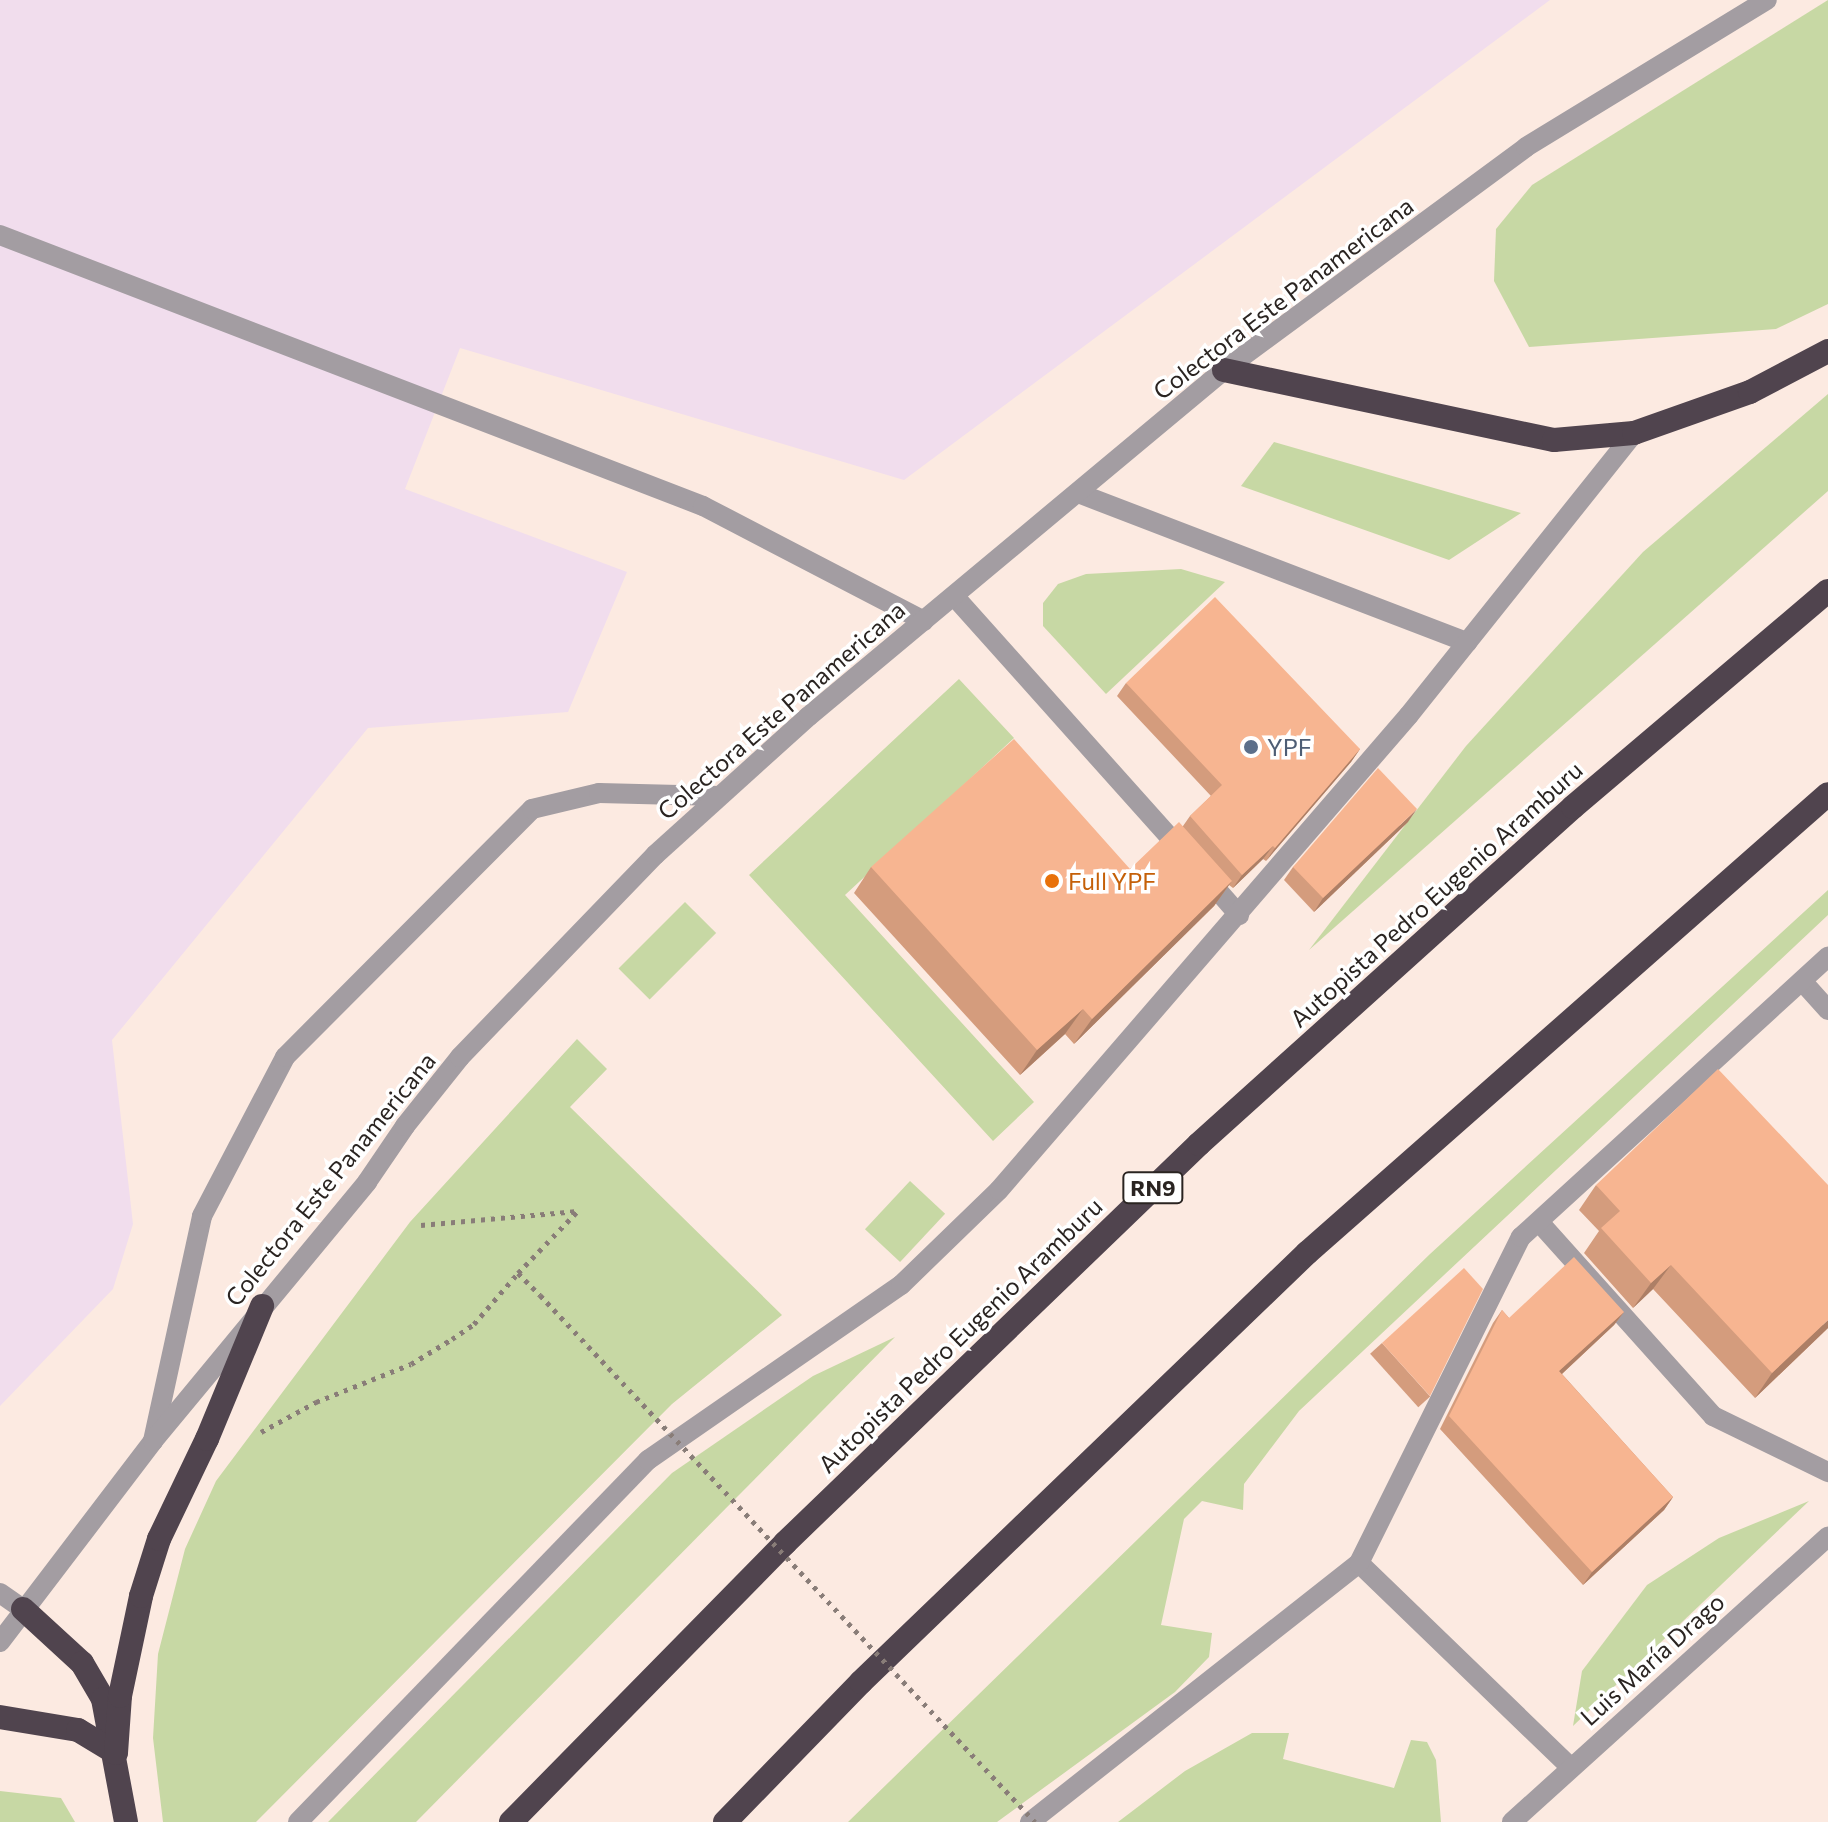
<!DOCTYPE html>
<meta charset="utf-8">
<style>
body{margin:0}
#map{position:relative;width:1828px;height:1822px;overflow:hidden;background:#fceae1;font-family:Commissioner,sans-serif}
div>[style]{position:absolute}
.industrial>*{inset:0;background:#f1dded}
.green>*{inset:0;background:#c7d8a4;transform-origin:0 0}
.path>*{height:5px;margin-top:-2.5px;transform-origin:0;background:repeating-linear-gradient(90deg,#897d78 0 4px,transparent 0 10px)}
.service>*{height:20px;margin:-10px;padding:0 10px;transform-origin:10px;border-radius:10px;background:#a39da2}
.tertiary>*{height:20px;margin:-10px;padding:0 10px;transform-origin:10px;border-radius:10px;background:#a39da2}
.motorway>*{height:24px;margin:-12px;padding:0 12px;transform-origin:12px;border-radius:12px;background:#50444e}
.path-bridge>*{height:5px;margin-top:-2.5px;transform-origin:0;background:repeating-linear-gradient(90deg,#897d78 0 4px,transparent 0 10px)}
.wall>*{inset:0;background:#d49c7d;transform-origin:0 0}
.shaded-wall>*{inset:0;background:#ad7f66}
.building>*{inset:0;background:#f7b591}
.dots>*{width:22px;height:22px;translate:-50% -50%;box-sizing:border-box;border:4px solid #fff;border-radius:50%}
span{translate:-50% -50%;white-space:nowrap;text-align:center;line-height:1.15;-webkit-text-stroke:7px #fff;paint-order:stroke}
.shield-label span{padding:2px 6px;background:#fff;border:2px solid;border-radius:6px;-webkit-text-stroke-width:0}
.shield-label{font-size:22px;color:#2a2421;font-weight:700}
.street-label{font-size:24px;color:#2a2421}
.service-label{font-size:24px;color:#4e5e75}
.left{translate:0 -50%;text-align:left}
.food-label{font-size:24px;color:#c56008}
</style>
<div id="map">
<div class="industrial">
<div style="clip-path:polygon(0 0,1550px 0,904px 480px,460px 348px,405px 489px,627px 572px,568px 712px,368px 728px,112px 1040px,133px 1224px,113px 1289px,0 1406px)"></div>
</div>
<div class="green">
<div style="clip-path:polygon(1828px 0,1828px 304px,1776px 329px,1529px 347px,1494px 281px,1496px 229px,1532px 185px)"></div>
<div style="clip-path:polygon(1828px 394px,1828px 491px,1309px 950px,1466px 746px,1643px 552px)"></div>
<div style="clip-path:polygon(1274px 442px,1521px 513px,1449px 560px,1241px 486px)"></div>
<div style="clip-path:polygon(1181px 569px,1225px 582px,1106px 694px,1043px 626px,1043px 603px,1058px 584px,1086px 574px)"></div>
<div style="clip-path:polygon(959px 679px,1014px 738px,845px 895px,1034px 1102px,993px 1141px,749px 875px)"></div>
<div style="clip-path:polygon(1828px 890px,1828px 915px,1299px 1411px,1244px 1484px,1243px 1510px,1202px 1501px,1184px 1519px,1161px 1625px,1212px 1633px,1209px 1657px,1175px 1692px,997px 1822px,848px 1822px,1430px 1254px)"></div>
<div style="left:685px;top:902px;width:44px;height:94px;rotate:45deg"></div>
<div style="clip-path:polygon(577px 1039px,607px 1069px,570px 1107px,782px 1315px,672px 1404px,256px 1822px,163px 1822px,153px 1738px,158px 1654px,185px 1549px,216px 1481px,410px 1222px)"></div>
<div style="left:910px;top:1181px;width:48px;height:66px;rotate:43deg"></div>
<div style="clip-path:polygon(895px 1337px,416px 1822px,328px 1822px,672px 1473px,813px 1376px)"></div>
<div style="clip-path:polygon(1809px 1501px,1573px 1726px,1582px 1671px,1647px 1585px,1719px 1538px)"></div>
<div style="clip-path:polygon(1252px 1733px,1289px 1733px,1283px 1759px,1394px 1788px,1411px 1740px,1427px 1742px,1436px 1760px,1441px 1822px,1118px 1822px,1185px 1771px)"></div>
<div style="clip-path:polygon(0 1791px,61px 1798px,75px 1822px,0 1822px)"></div>
</div>
<div class="path">
<div style="left:421px;top:1225px;width:157px;rotate:-5.1deg"></div>
<div style="left:518px;top:1273px;width:85px;rotate:-46deg"></div>
<div style="left:261px;top:1432px;width:63px;rotate:-28.6deg"></div>
<div style="left:316px;top:1402px;width:102px;rotate:-21.8deg"></div>
<div style="left:411px;top:1364px;width:48px;rotate:-31.4deg"></div>
<div style="left:452px;top:1339px;width:27px;rotate:-34deg"></div>
<div style="left:474px;top:1324px;width:67px;rotate:-49.2deg"></div>
<div style="left:518px;top:1273px;width:31px;rotate:45deg"></div>
</div>
<div class="service">
<div style="left:0;top:235px;width:753px;rotate:21.08deg"></div>
<div style="left:703px;top:506px;width:249px;rotate:27.5deg"></div>
<div style="left:1078px;top:493px;width:417px;rotate:21deg"></div>
<div style="left:954px;top:596px;width:343px;rotate:48.2deg"></div>
<div style="left:1205px;top:876px;width:52px;rotate:48.9deg"></div>
<div style="left:1802px;top:981px;width:39px;rotate:48deg"></div>
<div style="left:1539px;top:1222px;width:261px;rotate:48.1deg"></div>
<div style="left:1713px;top:1416px;width:128px;rotate:26deg"></div>
<div style="left:153px;top:1441px;width:230px;rotate:-77.7deg"></div>
<div style="left:202px;top:1216px;width:179px;rotate:-62.4deg"></div>
<div style="left:285px;top:1057px;width:350px;rotate:-45.1deg"></div>
<div style="left:532px;top:809px;width:69px;rotate:-13.4deg"></div>
<div style="left:599px;top:793px;width:120px;rotate:1.4deg"></div>
<div style="left:1359px;top:1563px;width:295px;rotate:44deg"></div>
<div style="left:0;top:1593px;width:28px;rotate:35deg"></div>
<div style="left:298px;top:1822px;width:504px;rotate:-45.97deg"></div>
<div style="left:648px;top:1460px;width:308px;rotate:-34.7deg"></div>
<div style="left:901px;top:1285px;width:136px;rotate:-44.1deg"></div>
<div style="left:999px;top:1190px;width:627px;rotate:-49.2deg"></div>
<div style="left:1409px;top:715px;width:361px;rotate:-51.4deg"></div>
<div style="left:1030px;top:1822px;width:419px;rotate:-38.2deg"></div>
<div style="left:1359px;top:1563px;width:364px;rotate:-63.6deg"></div>
<div style="left:1521px;top:1237px;width:416px;rotate:-42.4deg"></div>
</div>
<div class="tertiary">
<div style="left:0;top:1642px;width:253px;rotate:-52.7deg"></div>
<div style="left:153px;top:1441px;width:336px;rotate:-50.4deg"></div>
<div style="left:367px;top:1182px;width:68px;rotate:-55.8deg"></div>
<div style="left:405px;top:1126px;width:88px;rotate:-51.4deg"></div>
<div style="left:460px;top:1057px;width:281px;rotate:-46deg"></div>
<div style="left:655px;top:855px;width:207px;rotate:-42.1deg"></div>
<div style="left:809px;top:716px;width:540px;rotate:-39.82deg"></div>
<div style="left:1224px;top:370px;width:375px;rotate:-36.4deg"></div>
<div style="left:1526px;top:147px;width:282px;rotate:-31.4deg"></div>
<div style="left:1512px;top:1822px;width:426px;rotate:-42.1deg"></div>
</div>
<div class="motorway">
<div style="left:1224px;top:370px;width:337px;rotate:12deg"></div>
<div style="left:1554px;top:440px;width:80px;rotate:-5deg"></div>
<div style="left:1634px;top:433px;width:123px;rotate:-19.5deg"></div>
<div style="left:1750px;top:392px;width:88px;rotate:-27.7deg"></div>
<div style="left:23px;top:1609px;width:80px;rotate:42.5deg"></div>
<div style="left:82px;top:1663px;width:42px;rotate:59.7deg"></div>
<div style="left:103px;top:1699px;width:125px;rotate:79.4deg"></div>
<div style="left:0;top:1717px;width:79px;rotate:9.5deg"></div>
<div style="left:78px;top:1730px;width:44px;rotate:31.2deg"></div>
<div style="left:116px;top:1753px;width:57px;rotate:-86deg"></div>
<div style="left:120px;top:1696px;width:102px;rotate:-78.1deg"></div>
<div style="left:141px;top:1596px;width:60px;rotate:-72.5deg"></div>
<div style="left:159px;top:1539px;width:111px;rotate:-64.4deg"></div>
<div style="left:207px;top:1439px;width:144px;rotate:-67.5deg"></div>
<div style="left:511px;top:1822px;width:391px;rotate:-45.5deg"></div>
<div style="left:785px;top:1543px;width:575px;rotate:-43.94deg"></div>
<div style="left:1199px;top:1144px;width:503px;rotate:-42.02deg"></div>
<div style="left:1573px;top:807px;width:334px;rotate:-40.3deg"></div>
<div style="left:725px;top:1822px;width:195px;rotate:-45.8deg"></div>
<div style="left:861px;top:1682px;width:619px;rotate:-43.89deg"></div>
<div style="left:1307px;top:1253px;width:694px;rotate:-41.38deg"></div>
</div>
<div class="path-bridge">
<div style="left:540px;top:1295px;width:723px;rotate:46.79deg"></div>
</div>
<div class="wall">
<div style="clip-path:polygon(1126px 683px,1360px 749px,1351px 762px,1266px 861px,1263px 859px,1233px 888px,1229px 885px,1214px 906px,1074px 1044px,1065px 1034px,1020px 1075px,854px 893px,871px 867px,1130px 869px,1183px 826px,1190px 816px,1211px 796px,1117px 696px)"></div>
<div style="clip-path:polygon(1408px 822px,1314px 912px,1284px 880px,1293px 867px)"></div>
<div style="clip-path:polygon(1596px 1185px,1828px 1328px,1755px 1398px,1653px 1289px,1633px 1308px,1584px 1253px,1599px 1231px,1579px 1210px)"></div>
<div style="clip-path:polygon(1502px 1310px,1509px 1318px,1624px 1312px,1614px 1325px,1562px 1374px,1673px 1497px,1664px 1510px,1583px 1585px,1440px 1429px,1493px 1323px)"></div>
<div style="left:1382px;top:1343px;width:72px;height:16px;rotate:48deg"></div>
</div>
<div class="shaded-wall">
<div style="clip-path:polygon(1360px 749px,1351px 762px,1266px 861px,1275px 848px)"></div>
<div style="clip-path:polygon(1417px 809px,1408px 822px,1314px 912px,1323px 898px)"></div>
<div style="clip-path:polygon(1273px 846px,1263px 859px,1233px 888px,1242px 875px)"></div>
<div style="clip-path:polygon(1232px 881px,1214px 906px,1074px 1044px,1092px 1019px)"></div>
<div style="clip-path:polygon(1083px 1009px,1065px 1034px,1020px 1075px,1037px 1050px)"></div>
<div style="clip-path:polygon(1671px 1265px,1653px 1289px,1633px 1308px,1651px 1283px)"></div>
<div style="clip-path:polygon(1624px 1312px,1614px 1325px,1550px 1385px,1559px 1371px)"></div>
<div style="clip-path:polygon(1828px 1320px,1828px 1328px,1755px 1398px,1772px 1373px)"></div>
<div style="clip-path:polygon(1673px 1497px,1664px 1510px,1583px 1585px,1592px 1572px)"></div>
</div>
<div class="building">
<div style="clip-path:polygon(1215px 597px,1360px 749px,1275px 848px,1273px 846px,1242px 875px,1190px 816px,1222px 785px,1126px 683px)"></div>
<div style="clip-path:polygon(1014px 739px,1130px 869px,1179px 822px,1232px 881px,1092px 1019px,1083px 1009px,1037px 1050px,871px 867px)"></div>
<div style="clip-path:polygon(1378px 768px,1417px 809px,1323px 898px,1293px 867px)"></div>
<div style="clip-path:polygon(1718px 1069px,1828px 1185px,1828px 1320px,1772px 1373px,1671px 1265px,1651px 1283px,1601px 1228px,1620px 1211px,1596px 1185px)"></div>
<div style="clip-path:polygon(1574px 1257px,1624px 1312px,1559px 1371px,1673px 1497px,1592px 1572px,1449px 1416px,1502px 1310px,1509px 1318px)"></div>
<div style="clip-path:polygon(1464px 1268px,1483px 1289px,1430px 1396px,1382px 1343px)"></div>
</div>
<div class="dots">
<div style="left:1251px;top:747px;background:#5c6f8a"></div>
<div style="left:1052px;top:881px;background:#e8710a"></div>
</div>
<div class="shield-label">
<span style="left:1153px;top:1188px">RN9</span>
</div>
<div class="street-label">
<span style="left:1283px;top:298px;rotate:-37deg">Colectora Este Panamericana</span>
<span style="left:781px;top:710px;rotate:-41deg">Colectora Este Panamericana</span>
<span style="left:1436px;top:894px;rotate:-42deg">Autopista Pedro Eugenio Aramburu</span>
<span style="left:330px;top:1179px;rotate:-51deg">Colectora Este Panamericana</span>
<span style="left:960px;top:1335px;rotate:-44deg">Autopista Pedro Eugenio Aramburu</span>
<span style="left:1652px;top:1659px;rotate:-42deg">Luis María Drago</span>
</div>
<div class="service-label">
<span class="left" style="left:1267px;top:747px">YPF</span>
</div>
<div class="food-label">
<span class="left" style="left:1068px;top:881px">Full YPF</span>
</div>
</div>
